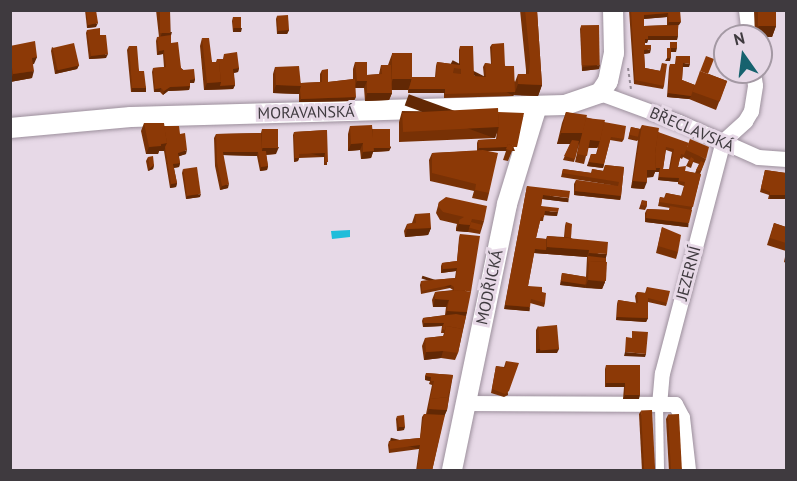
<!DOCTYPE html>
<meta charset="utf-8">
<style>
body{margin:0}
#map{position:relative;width:797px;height:481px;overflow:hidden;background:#e7d9e7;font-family:"PT Sans",sans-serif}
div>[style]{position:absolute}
.water>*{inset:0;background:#20bdda}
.path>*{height:2px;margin-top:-1px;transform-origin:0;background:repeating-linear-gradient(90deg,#918791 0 3px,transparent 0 6px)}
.roads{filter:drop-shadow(0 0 2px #9c8f9c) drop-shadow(0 0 2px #9c8f9c)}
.service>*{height:8px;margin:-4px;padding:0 4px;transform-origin:4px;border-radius:4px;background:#fff}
.minor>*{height:15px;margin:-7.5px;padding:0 7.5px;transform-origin:7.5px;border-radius:7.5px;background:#fff}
.tertiary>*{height:20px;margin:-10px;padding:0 10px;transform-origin:10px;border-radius:10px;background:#fff}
.wall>*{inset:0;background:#783105}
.shaded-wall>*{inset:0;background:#622804;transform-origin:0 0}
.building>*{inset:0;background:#8c3906;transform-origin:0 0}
span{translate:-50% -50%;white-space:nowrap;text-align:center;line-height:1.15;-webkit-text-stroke:6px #e7d9e7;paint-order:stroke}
.street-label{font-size:16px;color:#3f3a3f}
.frame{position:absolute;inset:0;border:12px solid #3f3a3f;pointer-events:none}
.north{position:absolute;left:713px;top:24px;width:60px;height:60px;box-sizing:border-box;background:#e7d9e7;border:2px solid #a499a4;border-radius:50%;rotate:346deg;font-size:16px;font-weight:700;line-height:24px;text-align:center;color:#3f3a3f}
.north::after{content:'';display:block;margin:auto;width:21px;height:27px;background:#16626e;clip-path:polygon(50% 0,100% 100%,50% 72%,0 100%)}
</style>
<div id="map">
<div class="water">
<div style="clip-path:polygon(350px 230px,350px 237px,332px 239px,331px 231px)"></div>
</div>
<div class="path">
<div style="left:628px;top:68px;width:21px;rotate:82deg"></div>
</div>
<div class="roads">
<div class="service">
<div style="left:659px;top:405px;width:65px;rotate:89.1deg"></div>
</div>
<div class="minor">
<div style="left:746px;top:10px;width:26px;rotate:83deg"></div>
<div style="left:600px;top:93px;width:84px;rotate:20.2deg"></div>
<div style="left:679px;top:122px;width:86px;rotate:23.9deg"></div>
<div style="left:758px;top:157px;width:28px;rotate:4deg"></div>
<div style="left:465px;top:403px;width:210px;rotate:0.3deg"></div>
<div style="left:675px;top:404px;width:15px;rotate:62deg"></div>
<div style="left:682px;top:417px;width:53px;rotate:83.5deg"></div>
<div style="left:659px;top:405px;width:32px;rotate:-85deg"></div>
<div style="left:662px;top:373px;width:240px;rotate:-75.3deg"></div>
<div style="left:723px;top:141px;width:30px;rotate:-42deg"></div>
<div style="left:745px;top:121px;width:12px;rotate:-59deg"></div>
<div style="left:751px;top:111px;width:26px;rotate:-81deg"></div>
<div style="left:755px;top:85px;width:13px;rotate:-99deg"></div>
</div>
<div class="tertiary">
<div style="left:10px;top:128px;width:121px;rotate:-5.2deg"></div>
<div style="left:131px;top:117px;width:434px;rotate:-1.6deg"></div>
<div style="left:565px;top:105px;width:37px;rotate:-19deg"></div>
<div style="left:600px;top:93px;width:14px;rotate:-56deg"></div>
<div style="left:608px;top:81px;width:29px;rotate:-78deg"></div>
<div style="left:614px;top:53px;width:43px;rotate:-91.3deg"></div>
<div style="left:452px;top:470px;width:272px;rotate:-78.3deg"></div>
<div style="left:507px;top:204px;width:102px;rotate:-73deg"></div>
</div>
</div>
<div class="wall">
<div style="clip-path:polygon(85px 10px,96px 10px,96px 27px,87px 28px)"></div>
<div style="clip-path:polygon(156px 10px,170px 10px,171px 43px,181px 68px,195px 79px,194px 83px,190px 83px,190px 86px,189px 90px,168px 91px,163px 95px,160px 92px,154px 92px,152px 72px,153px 68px,164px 67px,163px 54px,157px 55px,156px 41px,157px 37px,159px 37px)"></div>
<div style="clip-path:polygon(520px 10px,537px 10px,542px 85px,538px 96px,514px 95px,513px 96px,444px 98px,444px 93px,408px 93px,408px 90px,391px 90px,392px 93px,389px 100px,365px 101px,364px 88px,355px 88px,354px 101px,299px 102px,299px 94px,273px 93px,273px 74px,275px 67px,301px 83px,320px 82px,320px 74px,322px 70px,328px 82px,353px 79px,353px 69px,355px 62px,367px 75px,379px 74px,381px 65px,388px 65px,392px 54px,412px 77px,435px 77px,436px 66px,437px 62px,459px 65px,459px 50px,460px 46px,474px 76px,484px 77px,483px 67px,485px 63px,491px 64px,490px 47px,492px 44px,515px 82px,518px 74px,526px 74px,526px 70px)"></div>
<div style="clip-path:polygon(evenodd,629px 10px,680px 10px,677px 40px,648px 40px,647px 43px,645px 43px,645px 45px,650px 53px,644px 54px,645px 68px,660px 71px,662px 63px,664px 86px,663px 89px,634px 84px,629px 10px,667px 17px,667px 25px,644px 26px,644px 19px,667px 17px)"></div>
<div style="clip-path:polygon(754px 10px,776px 10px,776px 26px,772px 37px,761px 37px,761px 36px,755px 36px)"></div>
<div style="clip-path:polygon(277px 16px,289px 30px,287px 34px,277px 34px,276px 19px)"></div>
<div style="clip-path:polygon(233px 17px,241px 32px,233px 32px,232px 21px)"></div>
<div style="clip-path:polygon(581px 26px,599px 69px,582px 71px,580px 29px)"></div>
<div style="clip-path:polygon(87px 30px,100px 35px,106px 58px,89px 59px,86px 33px)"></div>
<div style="clip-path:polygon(202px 38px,212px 62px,216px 62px,217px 59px,223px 59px,224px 54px,239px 68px,238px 72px,234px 73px,235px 85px,233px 89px,204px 90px,200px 46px)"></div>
<div style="clip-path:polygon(10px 46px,37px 57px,33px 64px,32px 78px,10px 82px)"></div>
<div style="clip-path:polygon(129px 46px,146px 88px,145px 92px,131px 92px,127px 50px)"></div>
<div style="clip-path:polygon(52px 47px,79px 65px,77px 69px,55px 74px,51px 51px)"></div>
<div style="clip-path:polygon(676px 56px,689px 67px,683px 67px,682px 80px,695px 85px,709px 74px,727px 81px,716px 110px,689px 99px,667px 97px,669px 68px,670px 64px,675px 64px)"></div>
<div style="clip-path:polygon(402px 111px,498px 112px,515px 151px,512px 151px,508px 161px,503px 160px,506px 151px,487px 151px,489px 193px,487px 201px,472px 198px,474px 191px,430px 181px,429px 160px,432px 153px,477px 151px,477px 143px,478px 140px,496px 139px,497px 131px,495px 138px,399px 142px,399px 122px)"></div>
<div style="clip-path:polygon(566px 112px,604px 122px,624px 139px,622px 142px,610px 140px,603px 168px,587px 166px,591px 154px,596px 154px,598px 147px,597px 148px,588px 148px,584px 164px,575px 162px,579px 144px,574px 162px,563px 160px,570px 144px,557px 144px,562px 123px)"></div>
<div style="clip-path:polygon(144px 123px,164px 126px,180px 134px,186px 154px,179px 156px,180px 163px,179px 167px,174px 168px,177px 183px,176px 187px,170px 188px,164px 151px,159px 151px,158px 154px,146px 154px,141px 131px)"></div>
<div style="clip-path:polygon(evenodd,642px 125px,658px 132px,706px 159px,700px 174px,701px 174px,687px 227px,645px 222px,645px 213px,647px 209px,669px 210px,670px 208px,658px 206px,660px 197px,664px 198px,666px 193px,681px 196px,684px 186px,678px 184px,678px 182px,658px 180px,659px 172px,655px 172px,653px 177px,647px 177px,644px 189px,631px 188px,638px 140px,637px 141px,628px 139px,631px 127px,640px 129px,642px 125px,666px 150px,672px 152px,669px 169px,663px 169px,666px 150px,642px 125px,683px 157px,689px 160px,686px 166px,691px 168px,693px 162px,699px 164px,695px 173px,685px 171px,678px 167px,680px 158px,682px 159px,683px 157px)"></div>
<div style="clip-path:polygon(350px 126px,373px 129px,391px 147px,389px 151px,373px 152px,371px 158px,361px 159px,360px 150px,348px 151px,348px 134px)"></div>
<div style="clip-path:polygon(262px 129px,276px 154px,266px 155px,268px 166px,267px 170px,260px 171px,257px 156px,223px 155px,228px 188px,220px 190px,215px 166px,214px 138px,216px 134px,261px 133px)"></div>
<div style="clip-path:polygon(327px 130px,327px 165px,324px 165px,324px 157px,299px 158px,298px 161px,294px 162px,293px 135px,294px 132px)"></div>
<div style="clip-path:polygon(148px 157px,154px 165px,153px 169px,148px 171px,146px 161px)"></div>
<div style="clip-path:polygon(605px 165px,624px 167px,621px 196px,620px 200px,574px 195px,574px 184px,576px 180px,617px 186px,561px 177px,563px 169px,591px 173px,592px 169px,603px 171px)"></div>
<div style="clip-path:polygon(183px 169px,200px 197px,186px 199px,182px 173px)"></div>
<div style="clip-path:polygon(765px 170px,786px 173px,786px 199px,768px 199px,769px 195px,760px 192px)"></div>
<div style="clip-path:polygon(527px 186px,567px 202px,542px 199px,541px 206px,557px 216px,544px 215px,543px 221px,540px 221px,536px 238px,546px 239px,547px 236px,564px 237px,565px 226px,566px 222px,571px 238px,606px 258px,605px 282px,602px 289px,560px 285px,562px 273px,586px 277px,587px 257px,534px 253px,528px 286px,542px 292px,545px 303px,544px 307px,530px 303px,529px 311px,504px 309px)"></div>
<div style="clip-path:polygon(642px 200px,647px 206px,645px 210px,639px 209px)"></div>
<div style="clip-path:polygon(439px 202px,484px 221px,480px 234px,468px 232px,456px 231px,456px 228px,457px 224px,440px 220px,436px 213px)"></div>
<div style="clip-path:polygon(415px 214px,431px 228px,428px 235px,405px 237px,404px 231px,407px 224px,412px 223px)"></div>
<div style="clip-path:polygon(774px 223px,786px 227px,786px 251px,767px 245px)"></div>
<div style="clip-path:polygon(662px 227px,678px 252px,676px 259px,656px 253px)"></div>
<div style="clip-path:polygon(460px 234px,467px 312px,458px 353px,455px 360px,441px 358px,424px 360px,422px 346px,425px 338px,443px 336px,444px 333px,441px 333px,442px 326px,423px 327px,422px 321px,423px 318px,445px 315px,446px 307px,433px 307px,432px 300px,435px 292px,453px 290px,450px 288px,421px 294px,420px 285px,421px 281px,455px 278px,456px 271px,441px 273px,441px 266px,442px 263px,457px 261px,459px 238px)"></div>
<div style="clip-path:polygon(786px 252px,786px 263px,784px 262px)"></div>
<div style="clip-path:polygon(647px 287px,667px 303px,666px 306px,648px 302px,648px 318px,646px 322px,616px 320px,617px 304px,618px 300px,636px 303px,635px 296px,637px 292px,645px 293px)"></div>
<div style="clip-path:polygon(538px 326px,557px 353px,536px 353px,536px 330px)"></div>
<div style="clip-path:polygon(506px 361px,508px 395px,504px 397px,491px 393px,496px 366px,504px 367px)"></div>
<div style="clip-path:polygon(606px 365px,639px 399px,623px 399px,624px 387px,605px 387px,605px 369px)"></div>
<div style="clip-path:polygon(426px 373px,453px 375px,447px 410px,444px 416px,432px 471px,416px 471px,419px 449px,389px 453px,388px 445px,389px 441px,420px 438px,422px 417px,424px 414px,426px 414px,432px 385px,429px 384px,430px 381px,425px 380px,425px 376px)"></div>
<div style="clip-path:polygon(641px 411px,655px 471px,642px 471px,639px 414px)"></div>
<div style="clip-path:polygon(668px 415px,682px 471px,669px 471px,666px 419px)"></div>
<div style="clip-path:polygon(397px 416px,404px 430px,397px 431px,396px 419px)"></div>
</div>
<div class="shaded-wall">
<div style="clip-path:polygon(36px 10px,48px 10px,35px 12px)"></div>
<div style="clip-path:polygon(668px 13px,667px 17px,642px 19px,644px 15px)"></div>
<div style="clip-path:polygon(669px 22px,681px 22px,679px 25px,667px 26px)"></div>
<div style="clip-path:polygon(98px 23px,96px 27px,87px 28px,88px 25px)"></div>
<div style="clip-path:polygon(759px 26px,776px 26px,772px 37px,761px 37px,761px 36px,755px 36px)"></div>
<div style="clip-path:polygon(234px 28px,242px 28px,241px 32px,233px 32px)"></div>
<div style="clip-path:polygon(289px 30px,287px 34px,277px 34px,278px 31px)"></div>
<div style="clip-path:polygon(172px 32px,170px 39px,159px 40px,162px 33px)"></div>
<div style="clip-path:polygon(648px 36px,678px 36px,677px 40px,648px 40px,647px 43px,644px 43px,645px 39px)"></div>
<div style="clip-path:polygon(670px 48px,677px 48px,676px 52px,669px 52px)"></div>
<div style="clip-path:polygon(651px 49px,650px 53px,642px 54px,644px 50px)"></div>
<div style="clip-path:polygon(164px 50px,163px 54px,157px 55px,159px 51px)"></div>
<div style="clip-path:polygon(108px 54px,106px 58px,89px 59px,91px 56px)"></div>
<div style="clip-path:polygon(37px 57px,34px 64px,30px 65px,32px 58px)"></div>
<div style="clip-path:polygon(671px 57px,670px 61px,665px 61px,667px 58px)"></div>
<div style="clip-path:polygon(683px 63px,690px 64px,689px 67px,682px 67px)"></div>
<div style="clip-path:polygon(79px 65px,77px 69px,55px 74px,56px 70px)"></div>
<div style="clip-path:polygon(600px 65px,599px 69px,582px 71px,583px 67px)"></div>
<div style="clip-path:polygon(239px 68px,238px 72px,232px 73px,233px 69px)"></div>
<div style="clip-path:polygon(34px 71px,32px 78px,10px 82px,13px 74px)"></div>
<div style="clip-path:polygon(195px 79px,194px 83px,188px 83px,190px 80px)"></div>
<div style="clip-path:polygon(393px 79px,412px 79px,408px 90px,389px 90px)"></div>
<div style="clip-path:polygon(357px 81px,367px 81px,364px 88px,354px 88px)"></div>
<div style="clip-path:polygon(221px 82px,235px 85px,233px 89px,204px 90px,207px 83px)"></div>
<div style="clip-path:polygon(518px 84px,542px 85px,538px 96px,514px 95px)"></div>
<div style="clip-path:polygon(276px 85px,301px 86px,299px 94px,273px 93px)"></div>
<div style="clip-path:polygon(190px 86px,189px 90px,168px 91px,163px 95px,164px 91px,170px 87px)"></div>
<div style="left:132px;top:88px;width:14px;height:4px"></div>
<div style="clip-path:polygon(161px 88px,160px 92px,154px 92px,155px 89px)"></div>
<div style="left:409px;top:89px;width:36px;height:4px"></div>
<div style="left:515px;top:92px;width:4px;height:70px;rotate:117deg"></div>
<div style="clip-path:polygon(367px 93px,392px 93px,389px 100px,365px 101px)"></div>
<div style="clip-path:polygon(668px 93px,691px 96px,689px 99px,667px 97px)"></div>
<div style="clip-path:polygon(356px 97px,354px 101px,299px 102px,301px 99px)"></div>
<div style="left:499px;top:127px;width:12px;height:96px;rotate:110deg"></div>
<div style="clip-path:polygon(561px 133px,583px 133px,579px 144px,557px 144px)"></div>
<div style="clip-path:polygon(590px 140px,600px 141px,597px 148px,587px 147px)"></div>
<div style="clip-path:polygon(167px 143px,164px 151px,159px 151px,158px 154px,146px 154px,149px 147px)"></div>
<div style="clip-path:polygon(363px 143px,360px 150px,348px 151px,351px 144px)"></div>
<div style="clip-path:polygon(279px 147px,276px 154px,260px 155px,263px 148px)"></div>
<div style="clip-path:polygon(391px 147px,389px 151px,373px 152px,371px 158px,361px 159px,363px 152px,372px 148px)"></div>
<div style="clip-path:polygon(507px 147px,506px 151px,477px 151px,479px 148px)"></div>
<div style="clip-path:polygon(187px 150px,186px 154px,177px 157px,178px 153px)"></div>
<div style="clip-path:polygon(223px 152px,258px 152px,257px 156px,221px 155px)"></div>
<div style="left:325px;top:153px;width:4px;height:26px;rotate:104deg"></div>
<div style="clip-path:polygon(295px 158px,299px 158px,298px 161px,294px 162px)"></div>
<div style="clip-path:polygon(589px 162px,604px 164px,603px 168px,587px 166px)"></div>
<div style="clip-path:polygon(180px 163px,179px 167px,171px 168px,173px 164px)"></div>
<div style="clip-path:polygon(154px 165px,153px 169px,148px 171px,150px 168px)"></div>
<div style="clip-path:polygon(268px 166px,267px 170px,260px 171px,261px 167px)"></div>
<div style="clip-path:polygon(653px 168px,660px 168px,659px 172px,655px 172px,653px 177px,645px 178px,647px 170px)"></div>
<div style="clip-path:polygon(659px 177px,679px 178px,678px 182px,658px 180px)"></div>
<div style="clip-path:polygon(633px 181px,647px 182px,644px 189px,631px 188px)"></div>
<div style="clip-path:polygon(177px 183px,176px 187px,170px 188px,171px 184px)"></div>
<div style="clip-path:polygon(229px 184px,228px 188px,220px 190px,222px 186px)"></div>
<div style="left:575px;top:191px;width:46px;height:4px;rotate:6deg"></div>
<div style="clip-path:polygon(201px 194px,200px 197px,186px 199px,187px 196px)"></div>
<div style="left:543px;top:195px;width:26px;height:4px;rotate:7deg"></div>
<div style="left:770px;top:195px;width:16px;height:4px"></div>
<div style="clip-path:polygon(545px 211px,558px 212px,557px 216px,543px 215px)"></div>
<div style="left:646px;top:218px;width:43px;height:4px;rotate:7deg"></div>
<div style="clip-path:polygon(459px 224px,470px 225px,468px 232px,456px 231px)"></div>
<div style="clip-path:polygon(431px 228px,428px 235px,405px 237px,407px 229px)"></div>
<div style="clip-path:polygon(547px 247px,589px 250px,587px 257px,534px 253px,535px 249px,546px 250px)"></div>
<div style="clip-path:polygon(589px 253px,607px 254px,605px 261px,588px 256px,587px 260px)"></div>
<div style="clip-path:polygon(457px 268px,456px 271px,441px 273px,443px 269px)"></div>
<div style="clip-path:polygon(588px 280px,605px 282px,602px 289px,585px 288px)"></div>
<div style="left:561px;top:281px;width:25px;height:4px;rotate:7deg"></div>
<div style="left:451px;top:285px;width:3px;height:30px;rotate:108deg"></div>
<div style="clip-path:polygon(435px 299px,449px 300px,446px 307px,433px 307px)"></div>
<div style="left:505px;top:305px;width:25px;height:4px;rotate:5deg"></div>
<div style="clip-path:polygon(447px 311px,467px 312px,464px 319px,444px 319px)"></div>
<div style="clip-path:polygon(617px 317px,648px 318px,646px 322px,616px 320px)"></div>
<div style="clip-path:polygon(424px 323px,444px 323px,442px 326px,423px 327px)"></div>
<div style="clip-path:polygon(538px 349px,559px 349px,557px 353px,536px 353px)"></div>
<div style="clip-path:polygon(443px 351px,441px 358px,424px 360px,426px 352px)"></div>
<div style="clip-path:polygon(625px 352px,646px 354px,645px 357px,624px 356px)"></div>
<div style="left:426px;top:376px;width:5px;height:4px;rotate:11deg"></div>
<div style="left:606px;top:383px;width:19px;height:4px"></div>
<div style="clip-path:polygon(625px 395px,640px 395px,639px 399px,623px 399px)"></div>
<div style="clip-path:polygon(429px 409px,447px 410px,444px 417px,426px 416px)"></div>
<div style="clip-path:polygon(399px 427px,405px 427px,404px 430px,397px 431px)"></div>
<div style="left:420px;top:445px;width:4px;height:30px;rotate:104deg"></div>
</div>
<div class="building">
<div style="clip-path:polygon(86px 10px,96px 10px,98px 23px,88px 25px)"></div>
<div style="left:160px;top:10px;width:10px;height:23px"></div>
<div style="clip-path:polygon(525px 10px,537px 10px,542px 85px,518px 84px,518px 74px,529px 74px,530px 60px)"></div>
<div style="clip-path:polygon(631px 10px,680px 10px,681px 22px,669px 22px,668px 13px,644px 15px,644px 26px,678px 25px,678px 36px,648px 36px,648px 39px,645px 39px,645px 45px,651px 45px,651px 49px,644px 50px,645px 68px,661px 71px,662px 63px,667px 64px,664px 86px,635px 80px)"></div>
<div style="left:758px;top:10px;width:18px;height:16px"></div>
<div style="left:288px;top:15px;width:15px;height:11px;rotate:86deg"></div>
<div style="left:233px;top:17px;width:8px;height:11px"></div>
<div style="left:599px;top:25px;width:40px;height:18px;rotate:89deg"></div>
<div style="clip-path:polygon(100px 28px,100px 35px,106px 35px,108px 54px,91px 56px,87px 30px)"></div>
<div style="clip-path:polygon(171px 35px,171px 43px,178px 42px,181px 68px,183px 70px,194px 69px,195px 79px,190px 80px,190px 86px,170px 87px,164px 91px,161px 88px,155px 89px,153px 68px,166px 67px,164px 50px,159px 51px,157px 37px)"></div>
<div style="clip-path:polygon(202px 38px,209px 38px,212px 62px,219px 62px,221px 82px,207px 83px)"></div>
<div style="clip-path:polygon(35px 41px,37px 57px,32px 58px,34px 71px,13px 74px,10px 56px,10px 46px)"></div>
<div style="left:670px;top:42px;width:7px;height:6px"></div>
<div style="left:74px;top:43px;width:23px;height:22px;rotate:77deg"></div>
<div style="clip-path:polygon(evenodd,504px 43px,505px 66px,514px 66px,515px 92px,445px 94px,445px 89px,409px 89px,412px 77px,436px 77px,437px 62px,460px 65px,460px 46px,473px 46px,474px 76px,486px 77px,485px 63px,492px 64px,492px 44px,504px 43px,454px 68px,461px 69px,461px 74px,453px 73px,454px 68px)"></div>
<div style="clip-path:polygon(129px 46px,137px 46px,139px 71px,144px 71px,146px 88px,132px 88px)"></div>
<div style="left:667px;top:48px;width:4px;height:10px"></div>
<div style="clip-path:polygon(237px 52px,239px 68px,233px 69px,235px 85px,220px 86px,221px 82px,219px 62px,217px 62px,217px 59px,224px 59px,224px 54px)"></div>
<div style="left:412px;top:53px;width:26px;height:20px;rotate:90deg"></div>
<div style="clip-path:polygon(676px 56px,690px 56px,690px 64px,683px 63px,682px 80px,695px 85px,691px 96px,668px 93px,670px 64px,676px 64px)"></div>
<div style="clip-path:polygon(706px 56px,714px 59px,708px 74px,700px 71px,699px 74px)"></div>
<div style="clip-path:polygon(355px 62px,367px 62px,367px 75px,382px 74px,381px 65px,391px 65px,392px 93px,367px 93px,367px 81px,357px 81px)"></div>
<div style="clip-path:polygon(299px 66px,301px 86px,276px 85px,275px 67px)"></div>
<div style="clip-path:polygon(328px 69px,328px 82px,355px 79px,356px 97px,301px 99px,300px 90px,301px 86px,301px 83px,322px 82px,322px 70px)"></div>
<div style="left:700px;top:71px;width:29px;height:22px;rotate:20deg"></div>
<div style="left:498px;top:108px;width:19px;height:96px;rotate:87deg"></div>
<div style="clip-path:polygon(498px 112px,524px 113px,517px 147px,513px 147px,513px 146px,508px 144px,507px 147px,479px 148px,478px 140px,497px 139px,499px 125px)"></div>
<div style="clip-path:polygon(566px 112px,587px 115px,583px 133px,561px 133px)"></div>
<div style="clip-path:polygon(586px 118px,605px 120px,600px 141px,590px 140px,587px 156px,577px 154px)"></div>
<div style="clip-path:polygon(604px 122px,626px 126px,624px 139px,611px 137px,604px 164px,589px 162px,591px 154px,597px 154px)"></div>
<div style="clip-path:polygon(144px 123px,164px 123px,167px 143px,161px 144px,161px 146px,149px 147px)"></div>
<div style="clip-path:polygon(372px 125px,374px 151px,363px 152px,363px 143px,351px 144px,350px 126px)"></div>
<div style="clip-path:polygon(642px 125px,659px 128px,655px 153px,656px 170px,647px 170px,647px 182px,633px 181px)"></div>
<div style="clip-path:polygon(164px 126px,179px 126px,180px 134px,185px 133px,187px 150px,178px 153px,180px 163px,173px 164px,177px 183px,171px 184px,165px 147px,167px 143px)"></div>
<div style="left:631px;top:127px;width:9px;height:8px;rotate:13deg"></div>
<div style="left:262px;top:129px;width:16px;height:19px"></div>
<div style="left:373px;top:129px;width:17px;height:19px"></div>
<div style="clip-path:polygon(327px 130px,328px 162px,325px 162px,325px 153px,299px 154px,299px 158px,295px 158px,294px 132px)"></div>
<div style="clip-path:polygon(evenodd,658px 132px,689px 143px,684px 155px,681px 154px,678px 167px,686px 166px,685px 171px,701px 174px,693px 207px,659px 202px,660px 197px,665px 198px,666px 193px,682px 196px,685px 182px,679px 181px,679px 178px,659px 177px,660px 168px,656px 168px,655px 154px,658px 132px,666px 147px,674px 149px,670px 169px,663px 169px,666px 147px)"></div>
<div style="clip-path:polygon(261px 133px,262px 151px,266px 151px,268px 166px,261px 167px,258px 152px,223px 152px,229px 184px,222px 186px,217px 162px,216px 134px)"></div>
<div style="clip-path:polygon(690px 139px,709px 147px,706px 159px,686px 150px)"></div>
<div style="clip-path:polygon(572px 140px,579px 141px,575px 159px,564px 156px)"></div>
<div style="clip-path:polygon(508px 144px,513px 146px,512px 151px,506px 149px)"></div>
<div style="clip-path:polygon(483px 150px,498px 153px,489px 193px,475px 190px,476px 184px,432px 173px,432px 153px)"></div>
<div style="clip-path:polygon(153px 156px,154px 165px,150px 168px,148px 157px)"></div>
<div style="clip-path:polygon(691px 157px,694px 159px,692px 164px,688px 163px)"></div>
<div style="clip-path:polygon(701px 161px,704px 163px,701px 171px,696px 170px)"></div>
<div style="clip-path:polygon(605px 165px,624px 167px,621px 196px,575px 191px,576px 180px,618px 186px,619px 182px,562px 173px,563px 169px,592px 173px,592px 169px,604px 171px)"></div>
<div style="left:197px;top:167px;width:27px;height:14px;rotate:82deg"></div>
<div style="clip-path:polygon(765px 170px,786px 173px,786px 195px,770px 195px,770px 192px,761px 188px)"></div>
<div style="clip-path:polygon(527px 186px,570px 191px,569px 198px,543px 195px,541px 206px,559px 208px,558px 212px,545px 211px,544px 217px,541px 217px,536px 238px,546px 239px,546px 250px,535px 249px,528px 286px,542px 287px,542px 292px,546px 293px,545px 303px,531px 299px,530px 307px,505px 305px)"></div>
<div style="clip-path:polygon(446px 197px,487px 206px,484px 221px,472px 219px,470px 225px,459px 224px,459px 220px,464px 217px,443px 212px,438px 206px,439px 202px)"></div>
<div style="clip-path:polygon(642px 200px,647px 201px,647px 206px,641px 205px)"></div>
<div style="clip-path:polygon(670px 206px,692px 210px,689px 223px,646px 218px,647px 209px,669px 210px)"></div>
<div style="clip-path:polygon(430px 213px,431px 228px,407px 229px,407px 224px,416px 223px,415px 214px)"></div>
<div style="left:471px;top:222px;width:11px;height:6px;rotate:15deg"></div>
<div style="clip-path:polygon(566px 222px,572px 224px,571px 238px,565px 237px)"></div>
<div style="clip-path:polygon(774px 223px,786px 227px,786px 243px,770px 238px)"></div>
<div style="clip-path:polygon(662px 227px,681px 235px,678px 252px,658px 246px)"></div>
<div style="clip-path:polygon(460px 234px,480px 236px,471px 292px,461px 290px,454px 291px,454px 287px,451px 285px,422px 291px,421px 281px,456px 278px,457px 268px,443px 269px,442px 263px,457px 261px)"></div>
<div style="clip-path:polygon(547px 236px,608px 242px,607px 254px,589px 253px,589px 250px,547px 247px)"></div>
<div style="clip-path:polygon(588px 256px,606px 258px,606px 262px,589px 261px,588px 265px)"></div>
<div style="left:589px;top:261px;width:18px;height:19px;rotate:3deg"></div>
<div style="left:562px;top:273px;width:25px;height:8px;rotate:9deg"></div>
<div style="clip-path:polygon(647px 287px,670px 291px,667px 303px,648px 298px,648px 318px,617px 317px,618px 300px,638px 303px,637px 292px,646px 293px)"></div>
<div style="clip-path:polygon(461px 290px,471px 292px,467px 312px,447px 311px,449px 300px,435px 299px,435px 292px)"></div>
<div style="clip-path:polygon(456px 314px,466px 316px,463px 329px,446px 326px,445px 330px,442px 329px,444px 323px,424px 323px,423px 318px)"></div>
<div style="left:557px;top:325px;width:24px;height:19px;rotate:85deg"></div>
<div style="clip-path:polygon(446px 326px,463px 329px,458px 353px,443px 351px,426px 352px,425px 338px,444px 336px)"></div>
<div style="clip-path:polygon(632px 331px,648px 332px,646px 354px,625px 352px,626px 337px,632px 338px)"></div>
<div style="clip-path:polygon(506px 361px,519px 363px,509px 391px,505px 394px,492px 389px,496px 366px,505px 368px)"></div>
<div style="clip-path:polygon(606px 365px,640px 365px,640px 395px,625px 395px,625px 383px,606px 383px)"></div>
<div style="clip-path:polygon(426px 373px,453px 375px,448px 397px,430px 399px,429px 403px,434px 381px,431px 381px,431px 377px,426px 376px)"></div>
<div style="clip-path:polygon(449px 397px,447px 410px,429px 409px,430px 399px)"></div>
<div style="left:652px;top:410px;width:61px;height:11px;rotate:87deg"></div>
<div style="clip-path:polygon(424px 414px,445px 415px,432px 471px,417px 471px,420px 445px,390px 449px,389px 441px,420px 438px)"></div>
<div style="left:679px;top:414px;width:57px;height:11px;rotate:87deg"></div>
<div style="clip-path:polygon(404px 415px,405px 427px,399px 427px,397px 416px)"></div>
</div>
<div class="street-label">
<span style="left:306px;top:112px;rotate:-1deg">MORAVANSKÁ</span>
<span style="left:692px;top:129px;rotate:23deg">BŘECLAVSKÁ</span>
<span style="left:688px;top:273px;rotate:-75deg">JEZERNÍ</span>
<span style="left:489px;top:287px;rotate:-78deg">MODŘICKÁ</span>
</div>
<div class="frame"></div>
<div class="north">N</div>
</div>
